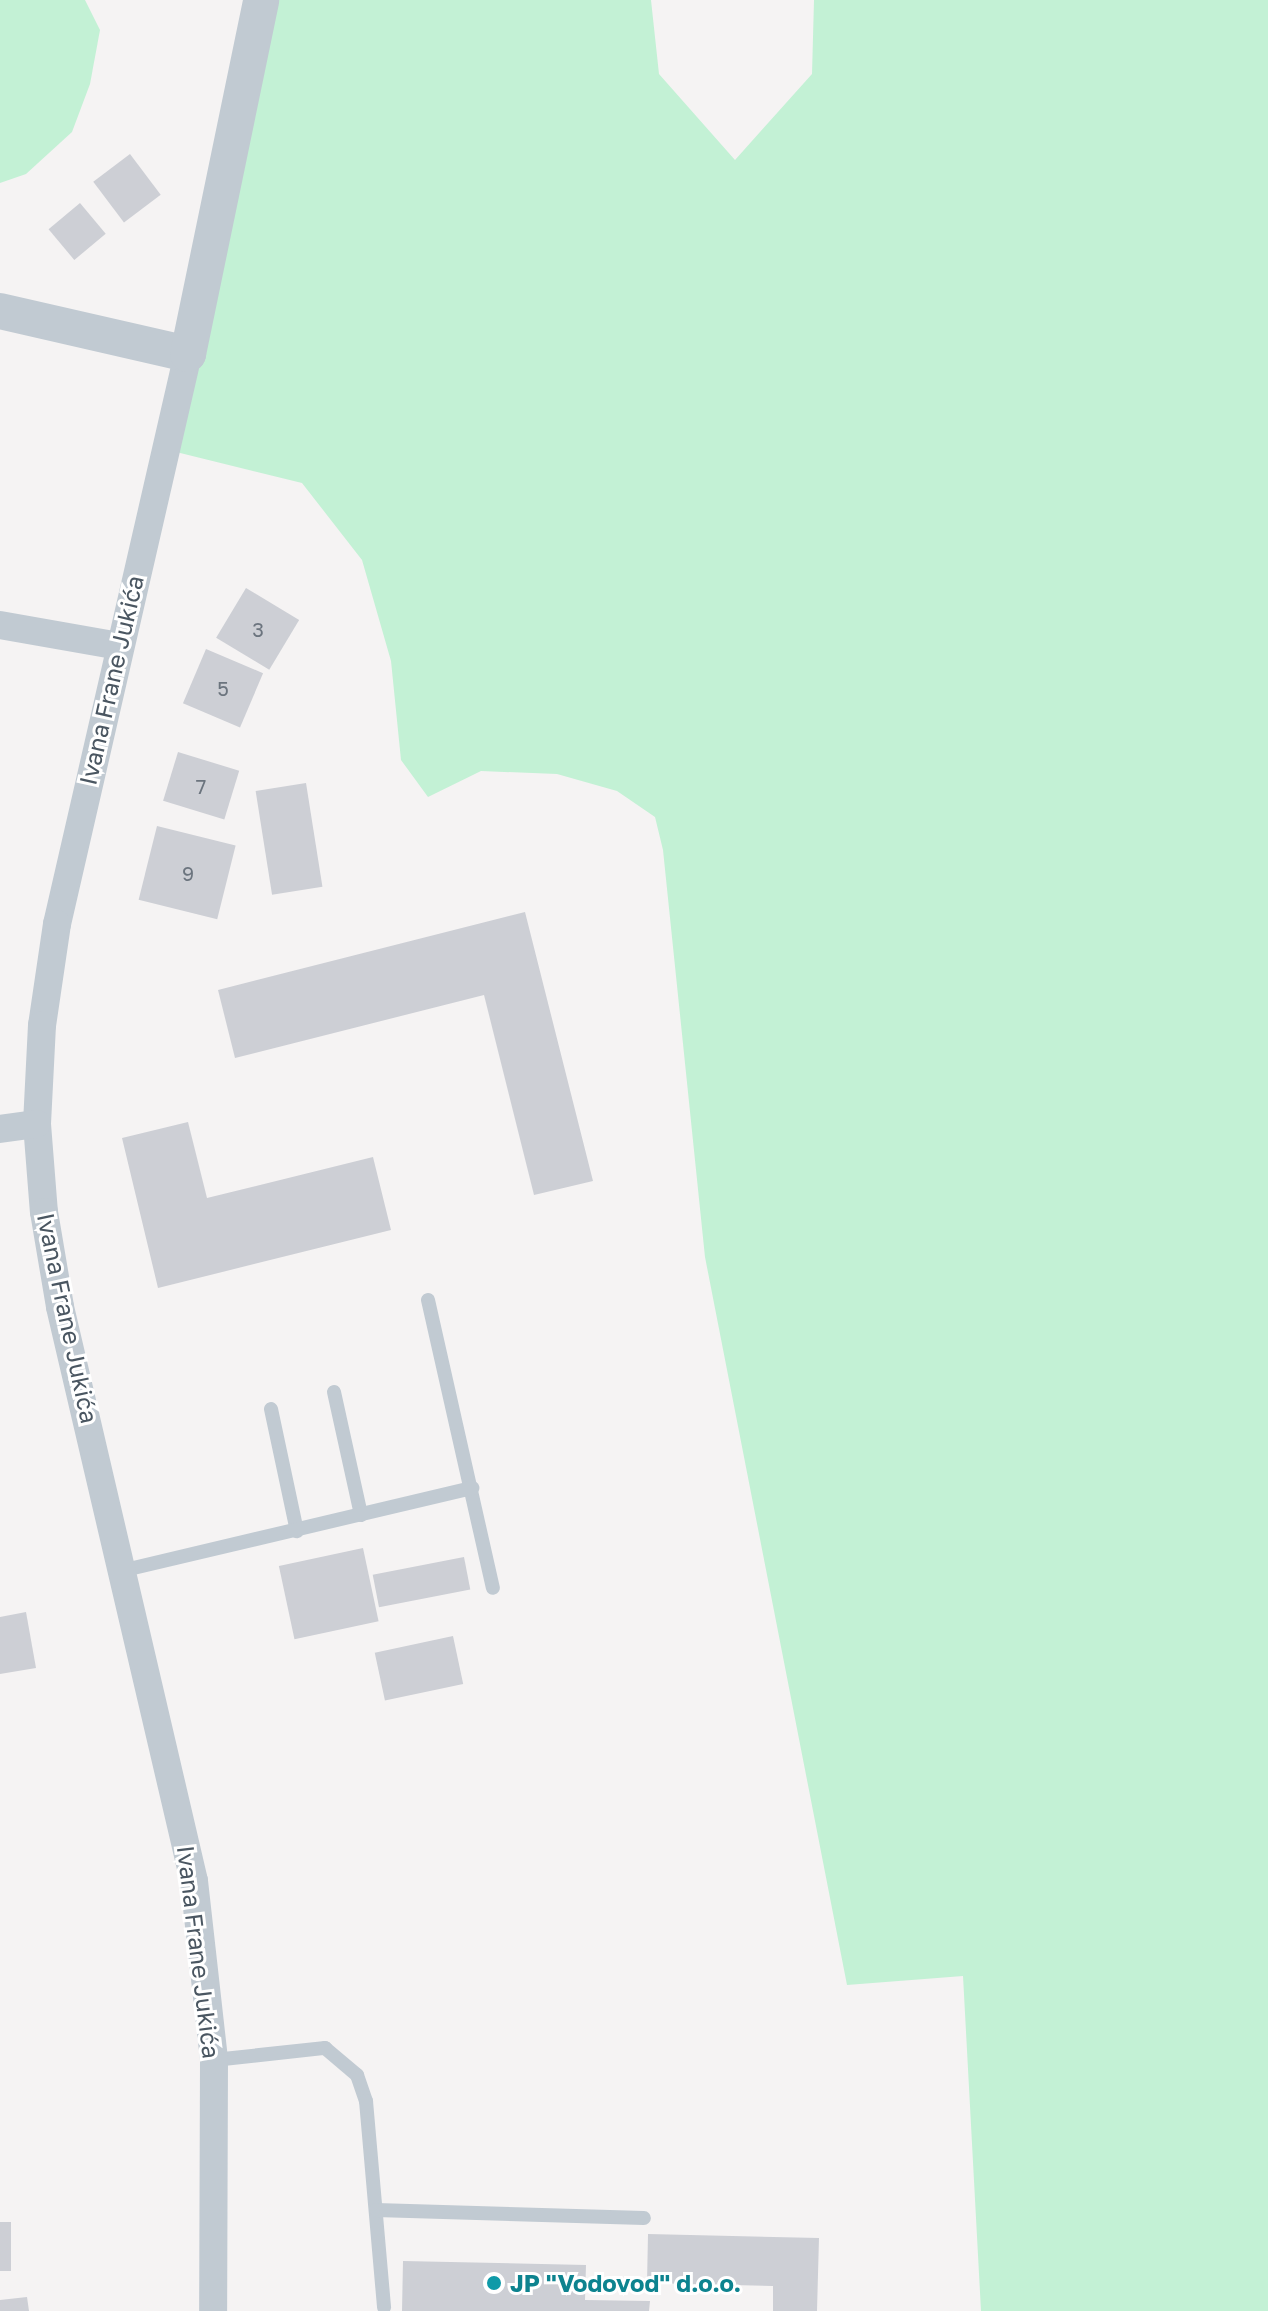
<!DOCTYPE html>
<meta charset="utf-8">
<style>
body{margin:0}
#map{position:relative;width:1268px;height:2311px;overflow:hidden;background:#f5f3f3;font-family:"Golos Text",sans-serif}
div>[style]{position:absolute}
.green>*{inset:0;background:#c3f1d5}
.building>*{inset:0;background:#cdcfd5;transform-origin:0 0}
.service>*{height:14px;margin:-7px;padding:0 7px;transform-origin:7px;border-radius:7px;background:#c1cad2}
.minor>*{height:28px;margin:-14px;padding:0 14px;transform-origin:14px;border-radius:14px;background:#c1cad2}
.tertiary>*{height:36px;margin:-18px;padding:0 18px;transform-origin:18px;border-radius:18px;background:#c1cad2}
.dots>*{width:22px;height:22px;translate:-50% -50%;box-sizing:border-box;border:4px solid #fff;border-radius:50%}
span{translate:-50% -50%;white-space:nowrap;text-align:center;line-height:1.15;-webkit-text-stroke:6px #fff;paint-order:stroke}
.number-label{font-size:20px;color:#6b747e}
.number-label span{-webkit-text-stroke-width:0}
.street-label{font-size:24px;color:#4a5661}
.culture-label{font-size:24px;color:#0d838f;font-weight:700}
.left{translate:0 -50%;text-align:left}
</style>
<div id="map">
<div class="green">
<div style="clip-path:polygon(0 0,85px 0,100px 30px,90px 84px,72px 132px,26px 174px,0 183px)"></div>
<div style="clip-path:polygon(261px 0,651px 0,659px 74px,735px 160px,812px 74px,814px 0,1268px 0,1268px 2311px,981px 2311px,963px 1976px,847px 1985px,705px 1257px,663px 850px,655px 817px,617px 791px,557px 774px,481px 771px,428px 797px,401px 760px,391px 661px,362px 560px,302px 483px,164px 449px)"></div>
</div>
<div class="building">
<div style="left:130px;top:154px;width:51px;height:46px;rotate:53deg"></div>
<div style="left:80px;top:203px;width:40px;height:41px;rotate:50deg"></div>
<div style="left:246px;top:588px;width:62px;height:58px;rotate:31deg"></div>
<div style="left:206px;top:649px;width:62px;height:59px;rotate:23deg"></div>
<div style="left:178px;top:752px;width:64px;height:51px;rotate:17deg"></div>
<div style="left:306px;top:783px;width:105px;height:51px;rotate:81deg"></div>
<div style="left:157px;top:826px;width:81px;height:76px;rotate:14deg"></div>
<div style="clip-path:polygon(525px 912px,593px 1181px,534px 1195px,484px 995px,235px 1058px,218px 990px)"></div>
<div style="clip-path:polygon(188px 1122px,207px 1198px,373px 1157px,391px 1230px,158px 1288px,122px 1138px)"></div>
<div style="left:363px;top:1548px;width:75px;height:86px;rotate:78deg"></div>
<div style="left:464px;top:1557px;width:33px;height:93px;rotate:79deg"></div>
<div style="clip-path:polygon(26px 1612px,36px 1668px,0 1674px,0 1617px)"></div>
<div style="left:453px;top:1636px;width:49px;height:80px;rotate:78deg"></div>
<div style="left:0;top:2222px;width:11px;height:49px"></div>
<div style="clip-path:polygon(648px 2234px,819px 2238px,817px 2311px,773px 2311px,773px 2286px,647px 2283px)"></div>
<div style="clip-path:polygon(403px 2261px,586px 2265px,585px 2300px,650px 2301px,649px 2311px,402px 2311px)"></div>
<div style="clip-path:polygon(27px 2297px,29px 2311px,0 2311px,0 2300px)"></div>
</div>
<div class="service">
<div style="left:428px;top:1300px;width:295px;rotate:77.3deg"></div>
<div style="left:334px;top:1392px;width:126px;rotate:77.6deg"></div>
<div style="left:271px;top:1409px;width:125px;rotate:78deg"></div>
<div style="left:125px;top:1570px;width:357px;rotate:-13.3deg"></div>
<div style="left:214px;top:2060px;width:112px;rotate:-6.2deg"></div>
<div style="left:325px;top:2048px;width:42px;rotate:40.2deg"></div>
<div style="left:357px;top:2075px;width:28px;rotate:71deg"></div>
<div style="left:366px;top:2101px;width:207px;rotate:85deg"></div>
<div style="left:376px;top:2210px;width:268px;rotate:1.7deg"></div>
</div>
<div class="minor">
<div style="left:188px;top:354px;width:585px;rotate:102.94deg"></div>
<div style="left:57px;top:924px;width:102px;rotate:98.4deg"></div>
<div style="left:42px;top:1025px;width:99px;rotate:92.9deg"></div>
<div style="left:37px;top:1124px;width:88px;rotate:85.5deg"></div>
<div style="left:44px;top:1212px;width:96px;rotate:80.4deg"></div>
<div style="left:60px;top:1307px;width:589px;rotate:76.86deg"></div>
<div style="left:194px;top:1881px;width:180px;rotate:83.6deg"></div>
<div style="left:214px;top:2060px;width:251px;rotate:90.2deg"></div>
<div style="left:0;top:625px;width:121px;rotate:10deg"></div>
<div style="left:0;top:1129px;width:37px;rotate:-8deg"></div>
</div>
<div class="tertiary">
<div style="left:0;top:311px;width:193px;rotate:12.9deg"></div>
<div style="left:188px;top:354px;width:361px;rotate:-78.3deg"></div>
</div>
<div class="dots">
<div style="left:494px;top:2283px;background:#0f9aa8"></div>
</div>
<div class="number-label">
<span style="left:258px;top:629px">3</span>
<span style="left:223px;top:688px">5</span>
<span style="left:201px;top:786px">7</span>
<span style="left:188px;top:873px">9</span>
</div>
<div class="street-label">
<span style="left:111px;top:680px;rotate:-77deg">Ivana Frane Jukića</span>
<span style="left:68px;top:1318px;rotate:78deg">Ivana Frane Jukića</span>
<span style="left:199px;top:1952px;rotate:83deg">Ivana Frane Jukića</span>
</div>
<div class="culture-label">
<span class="left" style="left:510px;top:2283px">JP "Vodovod" d.o.o.</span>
</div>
</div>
